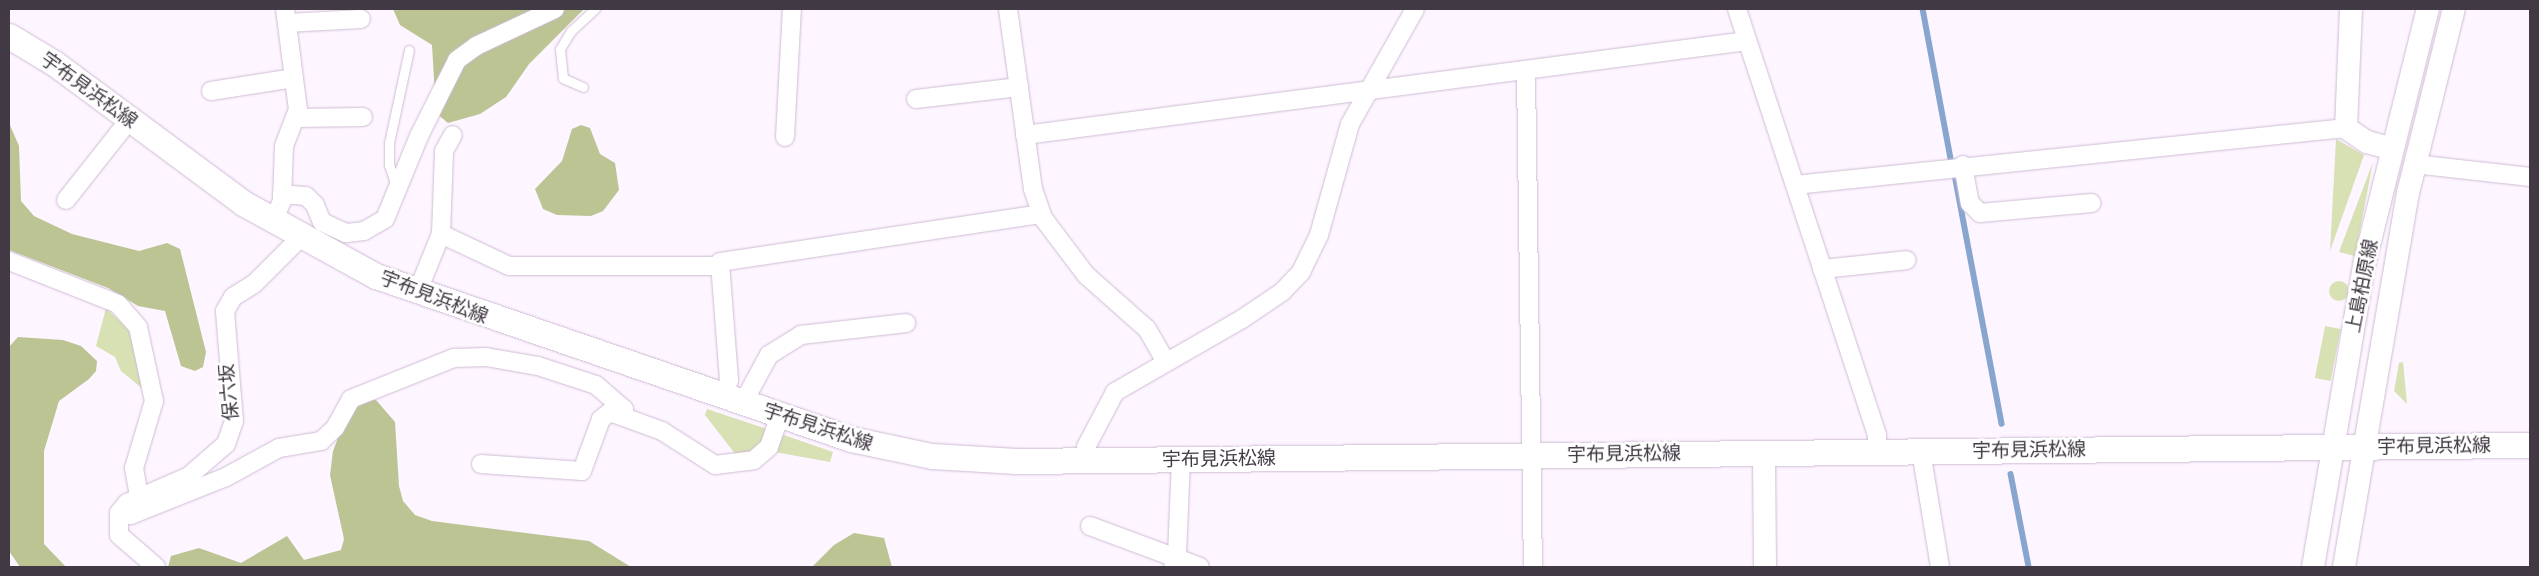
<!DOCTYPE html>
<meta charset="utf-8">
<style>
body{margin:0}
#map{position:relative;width:2539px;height:576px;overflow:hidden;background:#fdf5ff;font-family:Figtree,"Noto Sans JP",sans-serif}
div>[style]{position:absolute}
.green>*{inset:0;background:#d8e1b4;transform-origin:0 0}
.round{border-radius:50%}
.forest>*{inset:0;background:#bbc492}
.stream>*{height:5.5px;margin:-2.75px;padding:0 2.75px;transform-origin:2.75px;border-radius:2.75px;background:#88a5ce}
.roads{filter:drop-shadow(0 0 1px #cfbbd4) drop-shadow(0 0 1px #cfbbd4)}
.service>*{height:9px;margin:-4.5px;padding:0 4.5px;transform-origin:4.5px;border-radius:4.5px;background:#fff}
.minor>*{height:18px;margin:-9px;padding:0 9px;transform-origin:9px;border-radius:9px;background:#fff}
.tertiary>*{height:22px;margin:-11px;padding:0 11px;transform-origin:11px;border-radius:11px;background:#fff}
.secondary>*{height:25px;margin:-12.5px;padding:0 12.5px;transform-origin:12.5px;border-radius:12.5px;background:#fff}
span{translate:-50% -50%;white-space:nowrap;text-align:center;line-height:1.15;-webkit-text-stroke:5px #fff;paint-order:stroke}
.street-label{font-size:19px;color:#413943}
.frame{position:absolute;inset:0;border:10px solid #413943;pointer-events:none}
</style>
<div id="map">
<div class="green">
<div style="clip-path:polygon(2336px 139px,2364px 155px,2330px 251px)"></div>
<div style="clip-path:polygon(2373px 162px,2355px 256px,2339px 252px)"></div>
<div class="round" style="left:2329px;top:281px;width:20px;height:20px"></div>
<div style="clip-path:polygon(106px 308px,130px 331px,144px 390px,121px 371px,115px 357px,96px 346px)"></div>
<div style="left:2325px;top:326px;width:16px;height:53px;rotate:11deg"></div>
<div style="clip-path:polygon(2403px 362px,2407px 404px,2394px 391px,2399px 363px)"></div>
<div style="clip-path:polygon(707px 409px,767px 429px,763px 443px,750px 453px,736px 455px,705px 415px)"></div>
<div style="clip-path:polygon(781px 434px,833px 452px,830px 462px,775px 452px)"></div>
</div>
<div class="forest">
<div style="clip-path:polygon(393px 9px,584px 9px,529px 64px,506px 97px,480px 114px,448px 123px,436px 113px,432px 45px,400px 25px)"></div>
<div style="clip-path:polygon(9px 123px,19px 146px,21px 201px,34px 216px,72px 234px,139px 251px,167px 243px,180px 249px,206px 352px,203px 367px,195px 371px,181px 366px,165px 311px,138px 306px,108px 288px,9px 250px)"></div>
<div style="clip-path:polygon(581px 125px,590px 128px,600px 154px,615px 163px,619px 190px,603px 211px,591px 216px,557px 215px,543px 209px,535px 189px,562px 161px,572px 129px)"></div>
<div style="clip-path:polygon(18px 337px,63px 340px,81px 346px,97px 361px,96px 371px,89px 379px,59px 401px,44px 451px,44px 544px,66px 567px,20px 567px,9px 551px,9px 347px)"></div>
<div style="clip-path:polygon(364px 399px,376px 400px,395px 422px,399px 486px,403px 501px,415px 515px,432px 521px,589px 541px,631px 567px,168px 567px,171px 556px,199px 548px,241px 563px,287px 536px,304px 560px,341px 550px,344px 539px,330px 475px,333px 451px,345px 420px)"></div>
<div style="clip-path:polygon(854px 533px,884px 538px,892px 567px,812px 567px,834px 545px)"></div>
</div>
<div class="stream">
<div style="left:1923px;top:9px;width:152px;rotate:79.4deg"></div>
<div style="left:1955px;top:175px;width:253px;rotate:79.3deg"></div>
<div style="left:2011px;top:474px;width:95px;rotate:79deg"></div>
</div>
<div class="roads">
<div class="service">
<div style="left:583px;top:87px;width:22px;rotate:-156deg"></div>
<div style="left:563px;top:78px;width:29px;rotate:-96deg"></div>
<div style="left:560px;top:49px;width:21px;rotate:-59deg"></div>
<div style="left:571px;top:31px;width:33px;rotate:-43deg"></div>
<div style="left:396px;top:186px;width:22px;rotate:-108deg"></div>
<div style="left:389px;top:165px;width:22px;rotate:-90deg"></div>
<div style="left:389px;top:143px;width:95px;rotate:-77.9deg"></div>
</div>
<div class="minor">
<div style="left:1008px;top:9px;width:182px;rotate:82.1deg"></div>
<div style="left:1033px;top:189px;width:31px;rotate:71deg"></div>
<div style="left:1043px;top:218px;width:71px;rotate:53deg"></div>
<div style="left:1086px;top:275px;width:81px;rotate:41.5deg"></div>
<div style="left:1147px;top:329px;width:38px;rotate:60deg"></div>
<div style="left:1737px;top:9px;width:448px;rotate:71.8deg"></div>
<div style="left:1877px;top:435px;width:17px;rotate:90deg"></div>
<div style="left:287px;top:23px;width:74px;rotate:-3.1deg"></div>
<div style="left:1526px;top:72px;width:495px;rotate:89.2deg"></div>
<div style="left:211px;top:91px;width:84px;rotate:-8.9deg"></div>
<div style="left:916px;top:99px;width:104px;rotate:-6.6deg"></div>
<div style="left:295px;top:118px;width:68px;rotate:-0.8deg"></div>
<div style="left:1025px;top:135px;width:728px;rotate:-7.42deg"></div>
<div style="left:785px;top:137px;width:128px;rotate:-86.9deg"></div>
<div style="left:2414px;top:164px;width:117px;rotate:6.4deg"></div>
<div style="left:1963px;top:165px;width:39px;rotate:80deg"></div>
<div style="left:1970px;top:203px;width:14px;rotate:45deg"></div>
<div style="left:1980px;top:213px;width:112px;rotate:-5.1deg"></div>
<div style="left:1795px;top:185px;width:554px;rotate:-5.91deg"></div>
<div style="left:282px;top:194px;width:24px;rotate:5deg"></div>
<div style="left:306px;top:196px;width:13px;rotate:45deg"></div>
<div style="left:315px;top:205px;width:18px;rotate:68deg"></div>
<div style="left:322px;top:222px;width:26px;rotate:25deg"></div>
<div style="left:346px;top:233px;width:18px;rotate:-6deg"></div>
<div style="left:364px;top:231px;width:24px;rotate:-30deg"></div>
<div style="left:385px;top:219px;width:90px;rotate:-67.7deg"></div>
<div style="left:419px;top:136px;width:85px;rotate:-63.4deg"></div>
<div style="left:457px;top:60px;width:24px;rotate:-36deg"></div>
<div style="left:476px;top:46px;width:87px;rotate:-25.1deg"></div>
<div style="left:66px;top:200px;width:103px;rotate:-51.7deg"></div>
<div style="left:273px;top:222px;width:23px;rotate:-67deg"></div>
<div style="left:282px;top:201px;width:55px;rotate:-87.9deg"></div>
<div style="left:284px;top:146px;width:39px;rotate:-69deg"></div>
<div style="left:298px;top:110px;width:102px;rotate:-97.3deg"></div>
<div style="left:441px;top:234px;width:75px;rotate:25.2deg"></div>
<div style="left:509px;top:266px;width:212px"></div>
<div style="left:9px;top:261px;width:117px;rotate:21.5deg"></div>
<div style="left:118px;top:304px;width:30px;rotate:49deg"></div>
<div style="left:138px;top:327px;width:76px;rotate:77.8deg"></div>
<div style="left:154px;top:401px;width:70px;rotate:106.6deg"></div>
<div style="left:134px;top:468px;width:29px;rotate:80deg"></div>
<div style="left:1822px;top:269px;width:85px;rotate:-6deg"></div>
<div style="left:417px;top:293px;width:64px;rotate:-67.9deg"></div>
<div style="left:441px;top:234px;width:83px;rotate:-87.9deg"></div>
<div style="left:444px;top:151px;width:18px;rotate:-61deg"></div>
<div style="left:724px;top:396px;width:17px;rotate:-73deg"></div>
<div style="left:729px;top:380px;width:118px;rotate:-94.4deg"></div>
<div style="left:720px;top:262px;width:325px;rotate:-8.5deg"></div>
<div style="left:743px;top:403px;width:55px;rotate:-61.6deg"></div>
<div style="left:769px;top:355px;width:38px;rotate:-32deg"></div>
<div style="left:801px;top:335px;width:106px;rotate:-6.5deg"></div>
<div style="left:1921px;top:451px;width:118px;rotate:80.7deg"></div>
<div style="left:1086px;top:460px;width:13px;rotate:-90deg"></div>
<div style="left:1086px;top:447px;width:62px;rotate:-62.2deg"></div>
<div style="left:1115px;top:392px;width:146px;rotate:-29.9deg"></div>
<div style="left:1242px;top:319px;width:48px;rotate:-34deg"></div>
<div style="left:1282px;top:292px;width:28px;rotate:-46deg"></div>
<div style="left:1301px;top:272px;width:41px;rotate:-64.1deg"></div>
<div style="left:1319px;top:235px;width:115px;rotate:-74.4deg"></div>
<div style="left:1350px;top:124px;width:132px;rotate:-60.5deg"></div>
<div style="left:481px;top:464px;width:101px;rotate:4deg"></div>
<div style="left:582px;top:471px;width:55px;rotate:-69.9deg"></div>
<div style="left:601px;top:419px;width:11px;rotate:-38deg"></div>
<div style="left:610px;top:412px;width:55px;rotate:20.1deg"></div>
<div style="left:662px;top:431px;width:63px;rotate:32.7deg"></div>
<div style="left:715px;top:465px;width:39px;rotate:-7deg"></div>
<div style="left:754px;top:460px;width:20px;rotate:-41deg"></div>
<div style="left:769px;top:447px;width:34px;rotate:-71deg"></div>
<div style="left:119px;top:513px;width:12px;rotate:9deg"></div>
<div style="left:131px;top:515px;width:102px;rotate:-21.8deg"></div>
<div style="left:226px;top:477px;width:60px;rotate:-28.7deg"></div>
<div style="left:279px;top:448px;width:43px;rotate:-9.5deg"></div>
<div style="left:321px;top:441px;width:19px;rotate:-43deg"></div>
<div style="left:335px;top:428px;width:33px;rotate:-61deg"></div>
<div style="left:351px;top:399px;width:111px;rotate:-21.7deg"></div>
<div style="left:454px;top:358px;width:32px;rotate:-2deg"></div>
<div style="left:486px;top:357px;width:53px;rotate:9.8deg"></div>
<div style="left:538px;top:366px;width:61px;rotate:18.1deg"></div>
<div style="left:596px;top:385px;width:37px;rotate:41deg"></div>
<div style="left:624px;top:409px;width:7px;rotate:117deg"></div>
<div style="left:1090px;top:526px;width:117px;rotate:20.4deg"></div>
<div style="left:156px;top:567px;width:49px;rotate:-139.1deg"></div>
<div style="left:119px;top:535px;width:22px;rotate:-90deg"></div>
<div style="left:119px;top:513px;width:13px;rotate:-51deg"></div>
<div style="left:127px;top:503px;width:68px;rotate:-23.5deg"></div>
<div style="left:189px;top:476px;width:49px;rotate:-40.9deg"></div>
<div style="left:226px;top:444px;width:24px;rotate:-71deg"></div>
<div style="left:234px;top:421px;width:110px;rotate:-94.7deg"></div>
<div style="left:225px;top:311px;width:16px;rotate:-60deg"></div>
<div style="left:233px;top:297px;width:25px;rotate:-32deg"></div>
<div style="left:254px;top:284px;width:65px;rotate:-45deg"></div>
<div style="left:1173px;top:567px;width:13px;rotate:-72deg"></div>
<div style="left:1177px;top:555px;width:96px;rotate:-87.6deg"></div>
</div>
<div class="tertiary">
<div style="left:2351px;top:9px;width:119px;rotate:92.4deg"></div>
<div style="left:2346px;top:128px;width:25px;rotate:34deg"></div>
<div style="left:2367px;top:142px;width:24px;rotate:15deg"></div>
<div style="left:1764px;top:453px;width:114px;rotate:89.5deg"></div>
<div style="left:2313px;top:567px;width:310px;rotate:-80.4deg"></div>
<div style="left:2365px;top:261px;width:260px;rotate:-76deg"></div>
<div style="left:2344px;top:567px;width:379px;rotate:-80.3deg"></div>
<div style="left:2408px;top:193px;width:190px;rotate:-76deg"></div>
</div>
<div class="secondary">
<div style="left:9px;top:36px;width:52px;rotate:31deg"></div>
<div style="left:54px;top:63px;width:235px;rotate:36.5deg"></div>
<div style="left:243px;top:203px;width:152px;rotate:28.8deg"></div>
<div style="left:376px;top:276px;width:502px;rotate:18.94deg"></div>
<div style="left:851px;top:439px;width:83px;rotate:11.9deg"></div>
<div style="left:932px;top:456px;width:84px;rotate:3.4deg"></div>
<div style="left:1016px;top:461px;width:1514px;rotate:-0.61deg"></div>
</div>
</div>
<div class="street-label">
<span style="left:89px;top:90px;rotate:36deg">宇布見浜松線</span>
<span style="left:2362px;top:286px;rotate:-79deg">上島柏原線</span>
<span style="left:434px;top:297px;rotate:21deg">宇布見浜松線</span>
<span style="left:229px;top:392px;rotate:-95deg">保六坂</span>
<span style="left:818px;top:427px;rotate:18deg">宇布見浜松線</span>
<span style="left:2434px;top:446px;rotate:-1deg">宇布見浜松線</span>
<span style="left:2029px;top:450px;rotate:-1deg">宇布見浜松線</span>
<span style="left:1624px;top:454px;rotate:-1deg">宇布見浜松線</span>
<span style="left:1219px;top:459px;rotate:-1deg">宇布見浜松線</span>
</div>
<div class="frame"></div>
</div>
